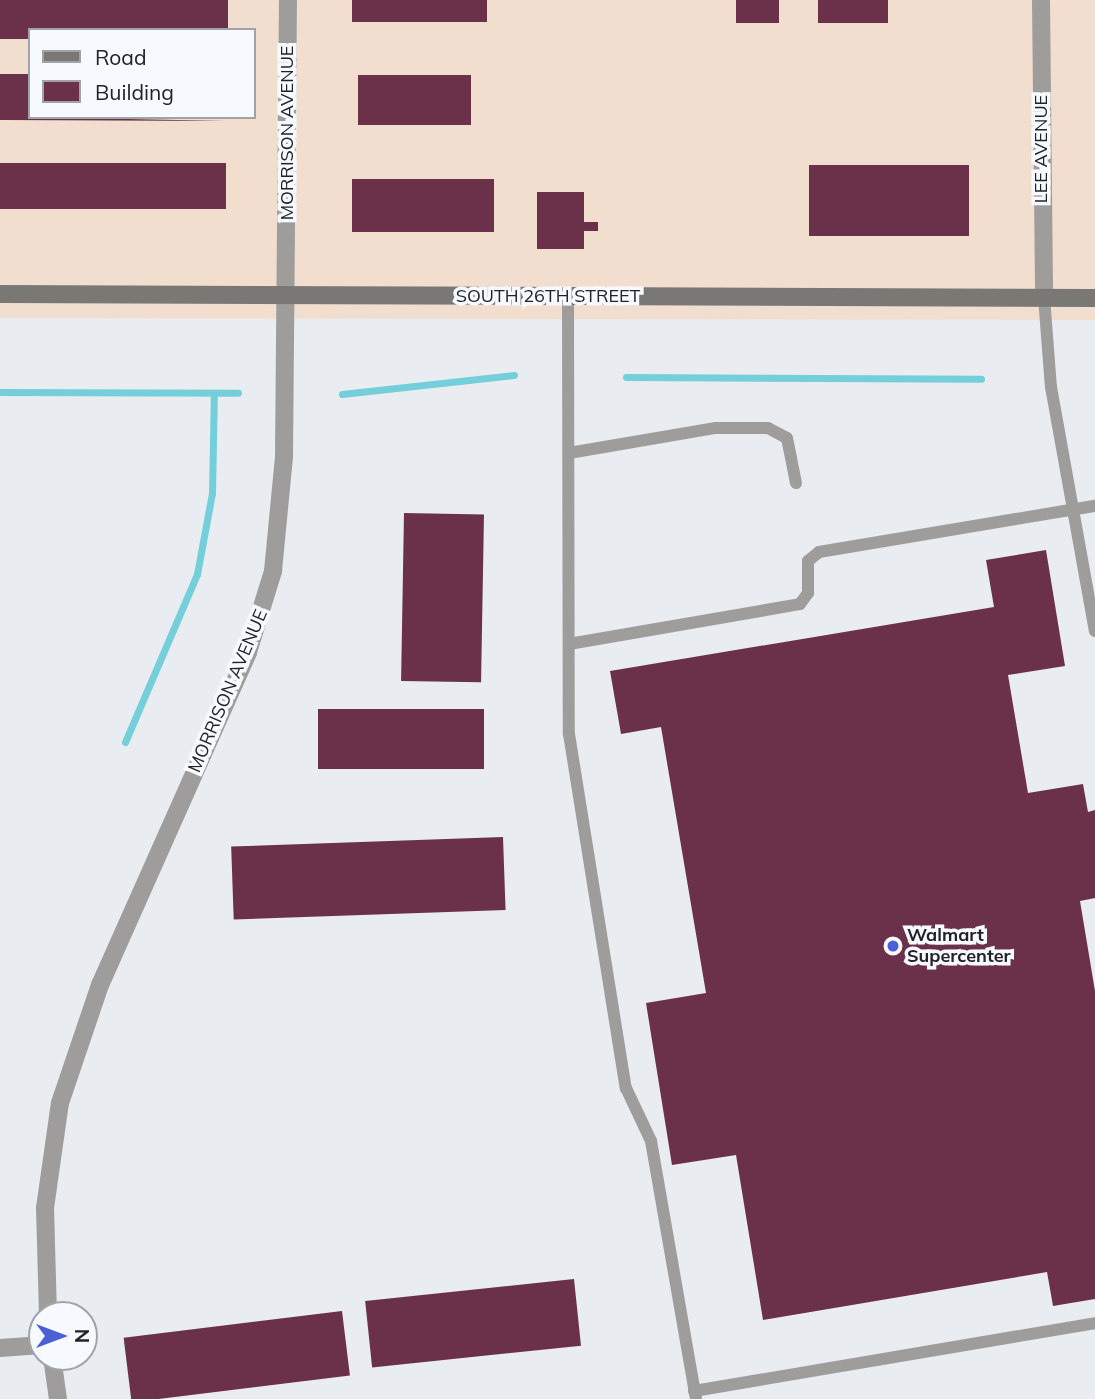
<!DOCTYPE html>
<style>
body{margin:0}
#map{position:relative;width:1095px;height:1399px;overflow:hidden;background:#e9ecf1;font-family:Mulish,sans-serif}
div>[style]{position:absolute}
.industrial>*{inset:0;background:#f2decf}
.stream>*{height:7px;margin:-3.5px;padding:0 3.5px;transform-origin:3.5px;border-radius:3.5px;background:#74cfda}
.building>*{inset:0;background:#6b314b;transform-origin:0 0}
.lane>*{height:12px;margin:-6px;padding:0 6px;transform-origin:6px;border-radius:6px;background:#9f9d9b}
.street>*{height:18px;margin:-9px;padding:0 9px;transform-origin:9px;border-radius:9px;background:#9f9d9b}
.secondary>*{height:18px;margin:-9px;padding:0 9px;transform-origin:9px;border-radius:9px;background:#7a7875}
.dots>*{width:19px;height:19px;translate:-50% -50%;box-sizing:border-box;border:4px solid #f6f9fe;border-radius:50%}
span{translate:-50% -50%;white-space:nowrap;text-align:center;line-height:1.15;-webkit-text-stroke:7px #f6f9fe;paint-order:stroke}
.street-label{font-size:18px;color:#222325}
.poi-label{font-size:18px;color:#222325;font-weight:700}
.left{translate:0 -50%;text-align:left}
.legend{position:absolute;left:28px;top:28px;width:228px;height:91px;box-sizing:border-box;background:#f6f9fe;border:2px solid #a1a3a7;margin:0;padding:9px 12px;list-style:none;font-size:21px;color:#222325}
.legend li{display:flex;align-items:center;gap:14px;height:35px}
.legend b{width:35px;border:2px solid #a1a3a7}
.north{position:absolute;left:28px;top:1301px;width:70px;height:70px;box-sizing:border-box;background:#f6f9fe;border:2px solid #a1a3a7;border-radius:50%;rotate:90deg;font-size:19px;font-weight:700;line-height:28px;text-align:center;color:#222325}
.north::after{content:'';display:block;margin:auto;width:24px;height:32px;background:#4d5fd4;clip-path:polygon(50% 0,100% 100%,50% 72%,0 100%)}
</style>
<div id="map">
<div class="industrial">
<div style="clip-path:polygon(evenodd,0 0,1095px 0,1095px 320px,0 318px,0 0,30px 30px,254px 30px,254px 117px,30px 117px,30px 30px)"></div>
</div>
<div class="stream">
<div style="left:626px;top:377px;width:355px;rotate:0.3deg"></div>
<div style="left:0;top:392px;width:238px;rotate:0.2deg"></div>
<div style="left:342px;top:394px;width:173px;rotate:-6.3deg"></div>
<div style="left:125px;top:742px;width:183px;rotate:-66.8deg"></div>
<div style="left:197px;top:574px;width:82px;rotate:-79.5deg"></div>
<div style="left:212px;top:493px;width:100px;rotate:-88.9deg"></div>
</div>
<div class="building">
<div style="clip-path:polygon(0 0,228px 0,228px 30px,30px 30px,30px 39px,0 39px)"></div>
<div style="left:352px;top:0;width:135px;height:22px"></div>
<div style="left:736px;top:0;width:43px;height:23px"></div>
<div style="left:818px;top:0;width:70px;height:23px"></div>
<div style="clip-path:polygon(0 74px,30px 74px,30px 117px,227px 121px,0 120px)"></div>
<div style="left:358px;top:75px;width:113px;height:50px"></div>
<div style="left:0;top:163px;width:226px;height:46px"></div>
<div style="left:809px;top:165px;width:160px;height:71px"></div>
<div style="left:352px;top:179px;width:142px;height:53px"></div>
<div style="clip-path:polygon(537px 192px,584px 192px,584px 222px,598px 222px,598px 231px,584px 231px,584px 249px,537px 249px)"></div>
<div style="left:404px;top:513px;width:80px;height:168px;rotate:1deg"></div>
<div style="clip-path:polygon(1046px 550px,1065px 666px,1008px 675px,1028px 793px,1083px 784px,1088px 812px,1095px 810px,1095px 898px,1080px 901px,1095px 991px,1095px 1299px,1053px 1306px,1047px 1272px,763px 1320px,736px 1155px,672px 1165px,646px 1003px,706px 993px,661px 727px,621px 734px,610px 671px,994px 607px,986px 560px)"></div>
<div style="left:318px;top:709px;width:166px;height:60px"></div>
<div style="left:503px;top:837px;width:73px;height:272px;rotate:88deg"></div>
<div style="left:574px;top:1279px;width:67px;height:210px;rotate:84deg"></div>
<div style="left:342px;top:1311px;width:65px;height:220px;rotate:83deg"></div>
</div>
<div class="lane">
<div style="left:568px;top:296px;width:438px;rotate:89.9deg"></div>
<div style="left:569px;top:734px;width:359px;rotate:80.9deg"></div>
<div style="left:626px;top:1088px;width:59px;rotate:64.7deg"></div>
<div style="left:651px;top:1141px;width:262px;rotate:80.1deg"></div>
<div style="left:1044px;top:297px;width:90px;rotate:85.6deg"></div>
<div style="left:1051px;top:387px;width:248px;rotate:79.8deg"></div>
<div style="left:569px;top:453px;width:149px;rotate:-9.7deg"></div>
<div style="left:716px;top:428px;width:52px"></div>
<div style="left:768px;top:428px;width:21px;rotate:28deg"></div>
<div style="left:787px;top:438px;width:46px;rotate:78.7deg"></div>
<div style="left:569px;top:644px;width:234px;rotate:-9.8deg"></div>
<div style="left:800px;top:604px;width:14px;rotate:-54deg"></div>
<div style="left:808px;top:593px;width:32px;rotate:-90deg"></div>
<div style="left:808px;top:561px;width:14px;rotate:-39deg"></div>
<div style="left:819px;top:552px;width:280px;rotate:-9.5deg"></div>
<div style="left:694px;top:1391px;width:407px;rotate:-9.6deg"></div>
</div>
<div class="street">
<div style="left:1041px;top:0;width:297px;rotate:89.4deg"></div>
<div style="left:48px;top:1315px;width:107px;rotate:-91.6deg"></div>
<div style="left:45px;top:1208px;width:106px;rotate:-81.9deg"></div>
<div style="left:60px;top:1103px;width:125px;rotate:-71.3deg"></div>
<div style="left:100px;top:985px;width:364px;rotate:-66deg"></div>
<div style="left:248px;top:652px;width:85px;rotate:-72.8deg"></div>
<div style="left:273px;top:571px;width:116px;rotate:-84.5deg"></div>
<div style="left:284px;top:456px;width:456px;rotate:-89.5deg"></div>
<div style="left:0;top:1348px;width:42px;rotate:-4.1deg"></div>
<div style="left:52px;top:1357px;width:42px;rotate:81.9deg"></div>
</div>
<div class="secondary">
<div style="left:0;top:294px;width:1095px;rotate:0.21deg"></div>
</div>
<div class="dots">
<div style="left:893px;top:946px;background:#4d5fd4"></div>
</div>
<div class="street-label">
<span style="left:287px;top:133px;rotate:-90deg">MORRISON AVENUE</span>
<span style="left:1041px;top:149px;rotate:-90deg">LEE AVENUE</span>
<span style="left:548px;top:296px">SOUTH 26TH STREET</span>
<span style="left:228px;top:691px;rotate:-67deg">MORRISON AVENUE</span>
</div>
<div class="poi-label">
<span class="left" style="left:907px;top:946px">Walmart<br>Supercenter</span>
</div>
<ul class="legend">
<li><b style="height:9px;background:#7a7875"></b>Road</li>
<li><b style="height:19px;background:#6b314b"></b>Building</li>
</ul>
<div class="north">N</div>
</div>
